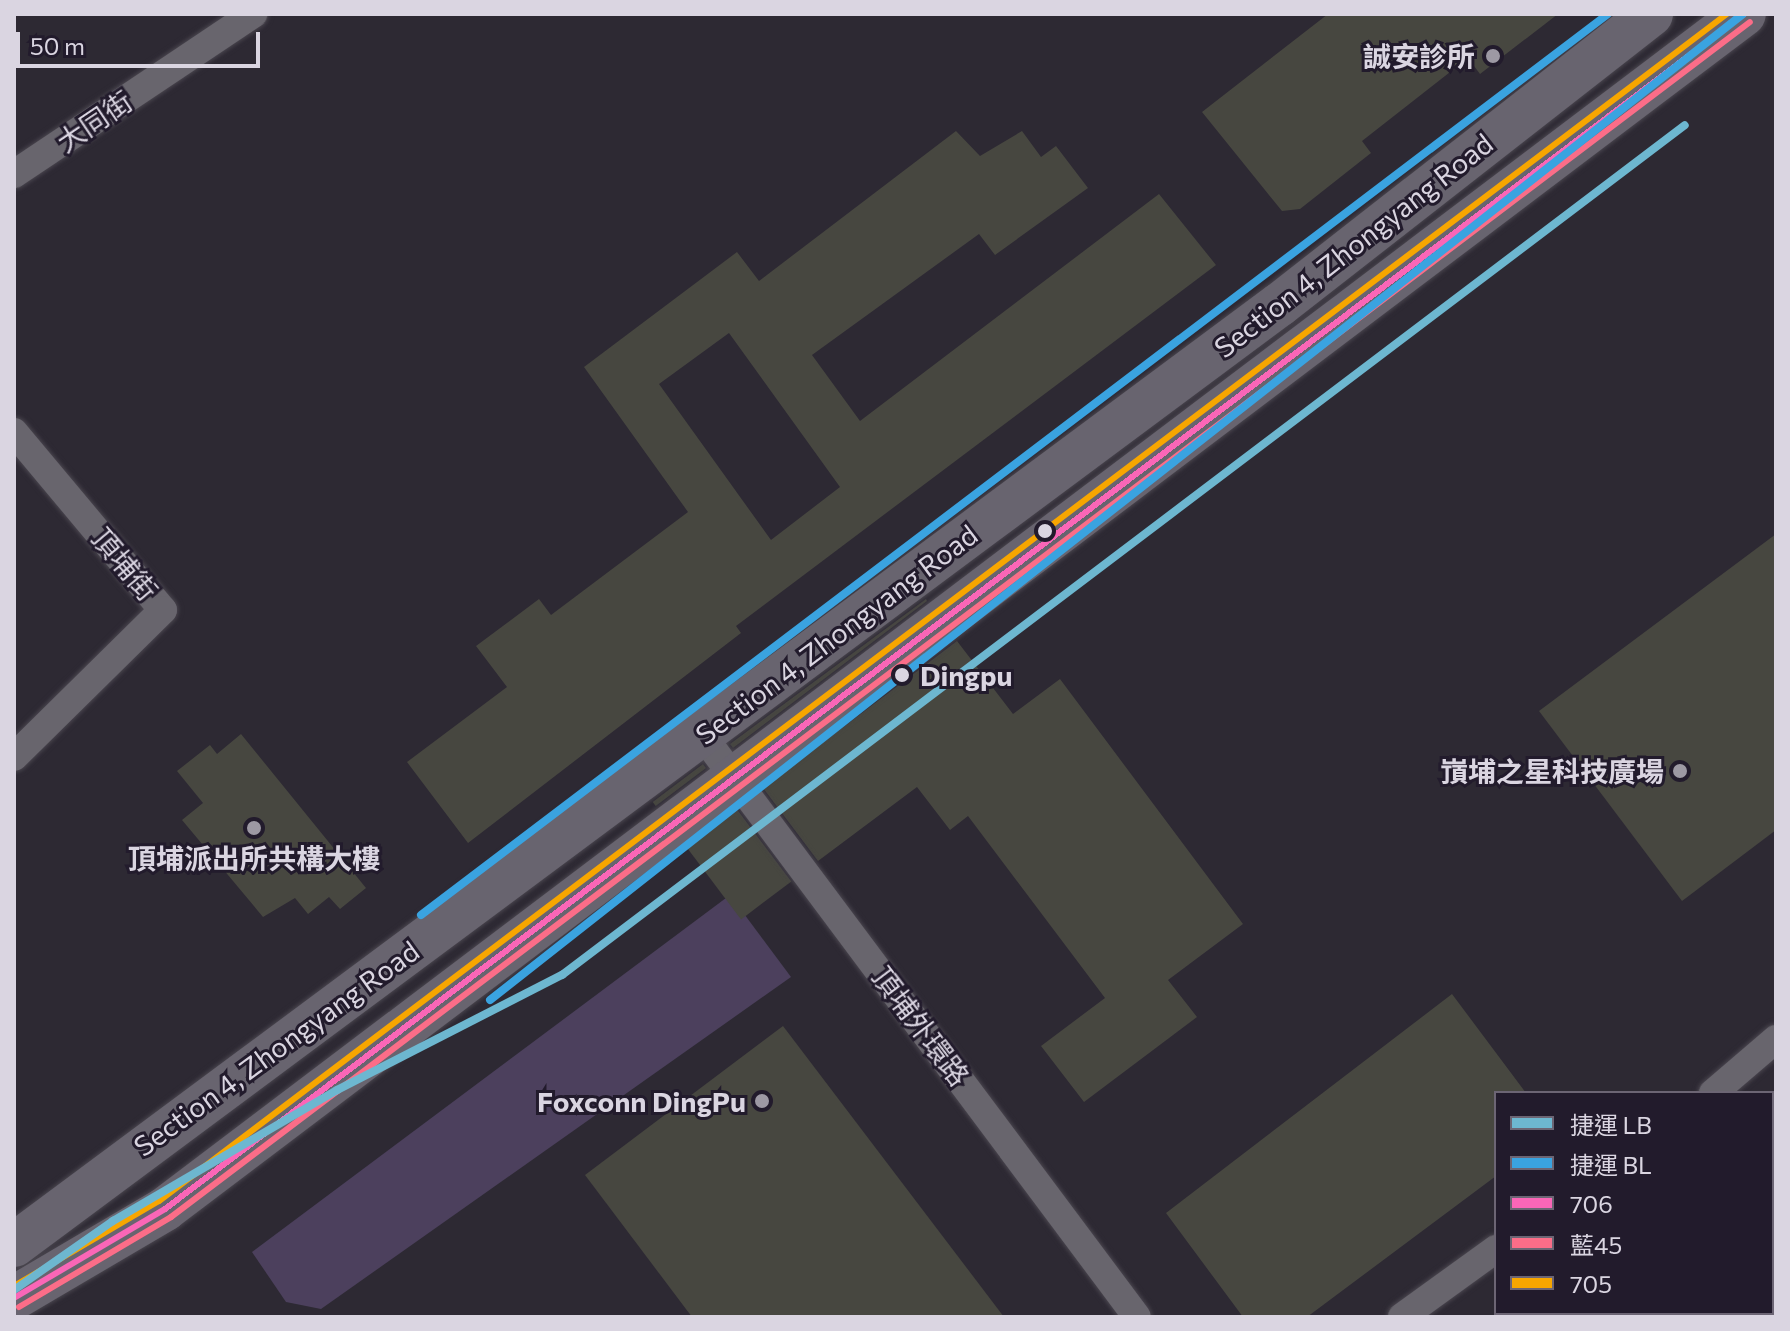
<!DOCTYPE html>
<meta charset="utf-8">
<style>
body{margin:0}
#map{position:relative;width:1790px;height:1331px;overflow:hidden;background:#2d2933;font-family:Commissioner,"Noto Sans TC",sans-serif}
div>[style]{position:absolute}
.green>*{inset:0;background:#4c405d}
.stream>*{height:10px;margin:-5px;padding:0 5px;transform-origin:5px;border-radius:5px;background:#1c0631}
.building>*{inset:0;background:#474740;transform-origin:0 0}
.roads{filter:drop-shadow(0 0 2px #49454e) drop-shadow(0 0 2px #49454e)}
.street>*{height:28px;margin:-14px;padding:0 14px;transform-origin:14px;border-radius:14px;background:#68656d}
.primary>*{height:44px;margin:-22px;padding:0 22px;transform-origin:22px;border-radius:22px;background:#68646f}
.bus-1>*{height:6px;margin:-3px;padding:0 3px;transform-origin:3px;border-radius:3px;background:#fa66b7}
.bus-2>*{height:6px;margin:-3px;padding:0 3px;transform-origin:3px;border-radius:3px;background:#fb6d88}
.bus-3>*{height:6px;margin:-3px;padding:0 3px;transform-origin:3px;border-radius:3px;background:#f7a600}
.metro-1>*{height:8px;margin:-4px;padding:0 4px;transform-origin:4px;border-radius:4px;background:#6db7d0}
.metro-2>*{height:8px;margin:-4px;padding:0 4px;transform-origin:4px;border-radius:4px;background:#3aa3e0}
.dots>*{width:22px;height:22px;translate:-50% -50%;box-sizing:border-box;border:4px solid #221b2c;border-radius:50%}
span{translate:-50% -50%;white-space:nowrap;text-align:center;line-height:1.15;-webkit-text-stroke:6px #221b2c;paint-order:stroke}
.poi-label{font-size:28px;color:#dad5e1;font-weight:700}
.right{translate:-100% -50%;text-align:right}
.street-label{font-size:28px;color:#dad5e1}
.stop-label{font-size:28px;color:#dad5e1;font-weight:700}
.left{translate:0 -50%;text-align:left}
.frame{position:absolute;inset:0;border:16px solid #dad5e1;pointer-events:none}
.legend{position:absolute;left:1494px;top:1091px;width:280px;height:224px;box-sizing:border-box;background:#221b2c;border:2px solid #6c6574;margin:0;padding:10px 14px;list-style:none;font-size:24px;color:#dad5e1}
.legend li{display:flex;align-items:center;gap:16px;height:40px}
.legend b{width:40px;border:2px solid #6c6574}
.scale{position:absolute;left:16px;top:32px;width:244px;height:36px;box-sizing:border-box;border:4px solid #dad5e1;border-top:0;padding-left:10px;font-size:24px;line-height:28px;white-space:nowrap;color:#dad5e1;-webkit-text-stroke:6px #221b2c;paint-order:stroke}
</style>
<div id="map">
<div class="green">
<div style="clip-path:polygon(730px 895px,791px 977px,321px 1309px,286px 1302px,252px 1252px)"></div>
</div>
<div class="stream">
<div style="left:1772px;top:1257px;width:6px;rotate:-45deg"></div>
<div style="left:1706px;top:1317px;width:6px;rotate:-45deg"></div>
</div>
<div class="building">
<div style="clip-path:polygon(1328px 14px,1558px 14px,1480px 74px,1468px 58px,1362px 141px,1371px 153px,1300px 209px,1282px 211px,1202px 112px)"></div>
<div style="clip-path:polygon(evenodd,956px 131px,980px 156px,1022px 131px,1041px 157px,1056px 146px,1088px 188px,995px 255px,979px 234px,812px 355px,860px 421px,1159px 194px,1216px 265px,736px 626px,741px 633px,468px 843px,407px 762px,507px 687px,476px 646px,539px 599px,551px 615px,688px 512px,584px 367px,737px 252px,759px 281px,956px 131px,729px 333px,840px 487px,771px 540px,659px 384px,729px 333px)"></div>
<div style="clip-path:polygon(1776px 534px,1776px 830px,1682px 901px,1539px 711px)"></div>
<div style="clip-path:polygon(926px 599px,927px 601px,733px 748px,730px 744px)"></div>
<div style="clip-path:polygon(957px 641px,1013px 714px,1060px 679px,1243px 924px,1168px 980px,1197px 1017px,1084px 1102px,1041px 1046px,1105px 998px,968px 816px,950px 830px,917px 787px,818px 861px,763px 788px)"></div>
<div style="clip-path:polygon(241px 734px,366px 888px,340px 909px,329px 897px,308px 914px,295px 898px,263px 917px,182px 820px,203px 803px,177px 771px,210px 745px,217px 754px)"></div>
<div style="left:703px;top:764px;width:5px;height:63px;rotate:53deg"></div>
<div style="left:736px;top:808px;width:92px;height:63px;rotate:53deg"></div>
<div style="clip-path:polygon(1452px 994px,1526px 1093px,1496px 1093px,1496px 1176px,1307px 1317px,1243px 1317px,1166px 1213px)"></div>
<div style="clip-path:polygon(783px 1026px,1004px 1317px,692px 1317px,585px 1175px)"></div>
</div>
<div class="roads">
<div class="street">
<div style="left:14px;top:174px;width:288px;rotate:-33.8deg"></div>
<div style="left:14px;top:432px;width:232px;rotate:50.1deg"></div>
<div style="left:163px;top:610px;width:209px;rotate:135.4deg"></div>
<div style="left:703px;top:736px;width:725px;rotate:53.24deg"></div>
<div style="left:1713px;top:1093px;width:83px;rotate:-40.6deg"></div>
<div style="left:1402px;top:1317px;width:116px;rotate:-35.9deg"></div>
</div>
<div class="primary">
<div style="left:14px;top:1245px;width:1576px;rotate:-36.62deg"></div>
<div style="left:1279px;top:305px;width:472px;rotate:-38deg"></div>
<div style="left:14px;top:1298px;width:175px;rotate:-30.5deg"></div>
<div style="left:165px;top:1209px;width:1980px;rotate:-37.12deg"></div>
</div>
</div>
<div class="bus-1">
<div style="left:14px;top:1298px;width:175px;rotate:-30.5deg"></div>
<div style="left:165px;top:1209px;width:1980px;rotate:-37.12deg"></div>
</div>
<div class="bus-2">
<div style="left:19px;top:1307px;width:177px;rotate:-30.6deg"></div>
<div style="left:171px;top:1217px;width:1980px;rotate:-37.12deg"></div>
</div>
<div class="bus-3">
<div style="left:14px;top:1286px;width:168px;rotate:-30.4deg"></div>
<div style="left:159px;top:1201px;width:1967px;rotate:-37.13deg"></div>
</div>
<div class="metro-1">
<div style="left:14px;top:1290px;width:121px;rotate:-34.9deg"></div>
<div style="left:113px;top:1221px;width:259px;rotate:-30.3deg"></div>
<div style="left:337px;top:1090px;width:253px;rotate:-27.1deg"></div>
<div style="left:562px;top:975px;width:1408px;rotate:-37.12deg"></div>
</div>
<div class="metro-2">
<div style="left:421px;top:915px;width:1490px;rotate:-37.2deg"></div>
<div style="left:490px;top:1000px;width:1594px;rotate:-38.2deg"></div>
</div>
<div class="dots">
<div style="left:1493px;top:56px;background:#9d99a4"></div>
<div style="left:1045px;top:531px;background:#dad5e1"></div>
<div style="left:902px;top:675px;background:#dad5e1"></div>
<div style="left:1680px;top:771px;background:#9d99a4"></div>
<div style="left:254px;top:828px;background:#9d99a4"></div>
<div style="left:762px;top:1101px;background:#9d99a4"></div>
</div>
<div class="poi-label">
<span class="right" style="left:1475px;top:56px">誠安診所</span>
<span class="right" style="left:1664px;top:771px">嵿埔之星科技廣場</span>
<span style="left:254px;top:858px">頂埔派出所共構大樓</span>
<span class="right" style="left:746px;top:1101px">Foxconn DingPu</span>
</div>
<div class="street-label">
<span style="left:94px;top:121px;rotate:-34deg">大同街</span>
<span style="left:1353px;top:245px;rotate:-38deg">Section 4, Zhongyang Road</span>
<span style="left:125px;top:564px;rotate:50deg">頂埔街</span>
<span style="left:836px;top:634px;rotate:-37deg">Section 4, Zhongyang Road</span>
<span style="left:921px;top:1026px;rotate:53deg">頂埔外環路</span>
<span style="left:276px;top:1048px;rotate:-36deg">Section 4, Zhongyang Road</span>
</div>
<div class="stop-label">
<span class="left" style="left:920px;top:675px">Dingpu</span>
</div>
<div class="frame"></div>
<ul class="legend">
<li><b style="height:10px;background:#6db7d0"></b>捷運 LB</li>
<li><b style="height:10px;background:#3aa3e0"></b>捷運 BL</li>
<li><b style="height:10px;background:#fa66b7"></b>706</li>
<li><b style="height:10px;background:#fb6d88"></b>藍45</li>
<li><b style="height:10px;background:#f7a600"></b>705</li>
</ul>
<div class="scale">50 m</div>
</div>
